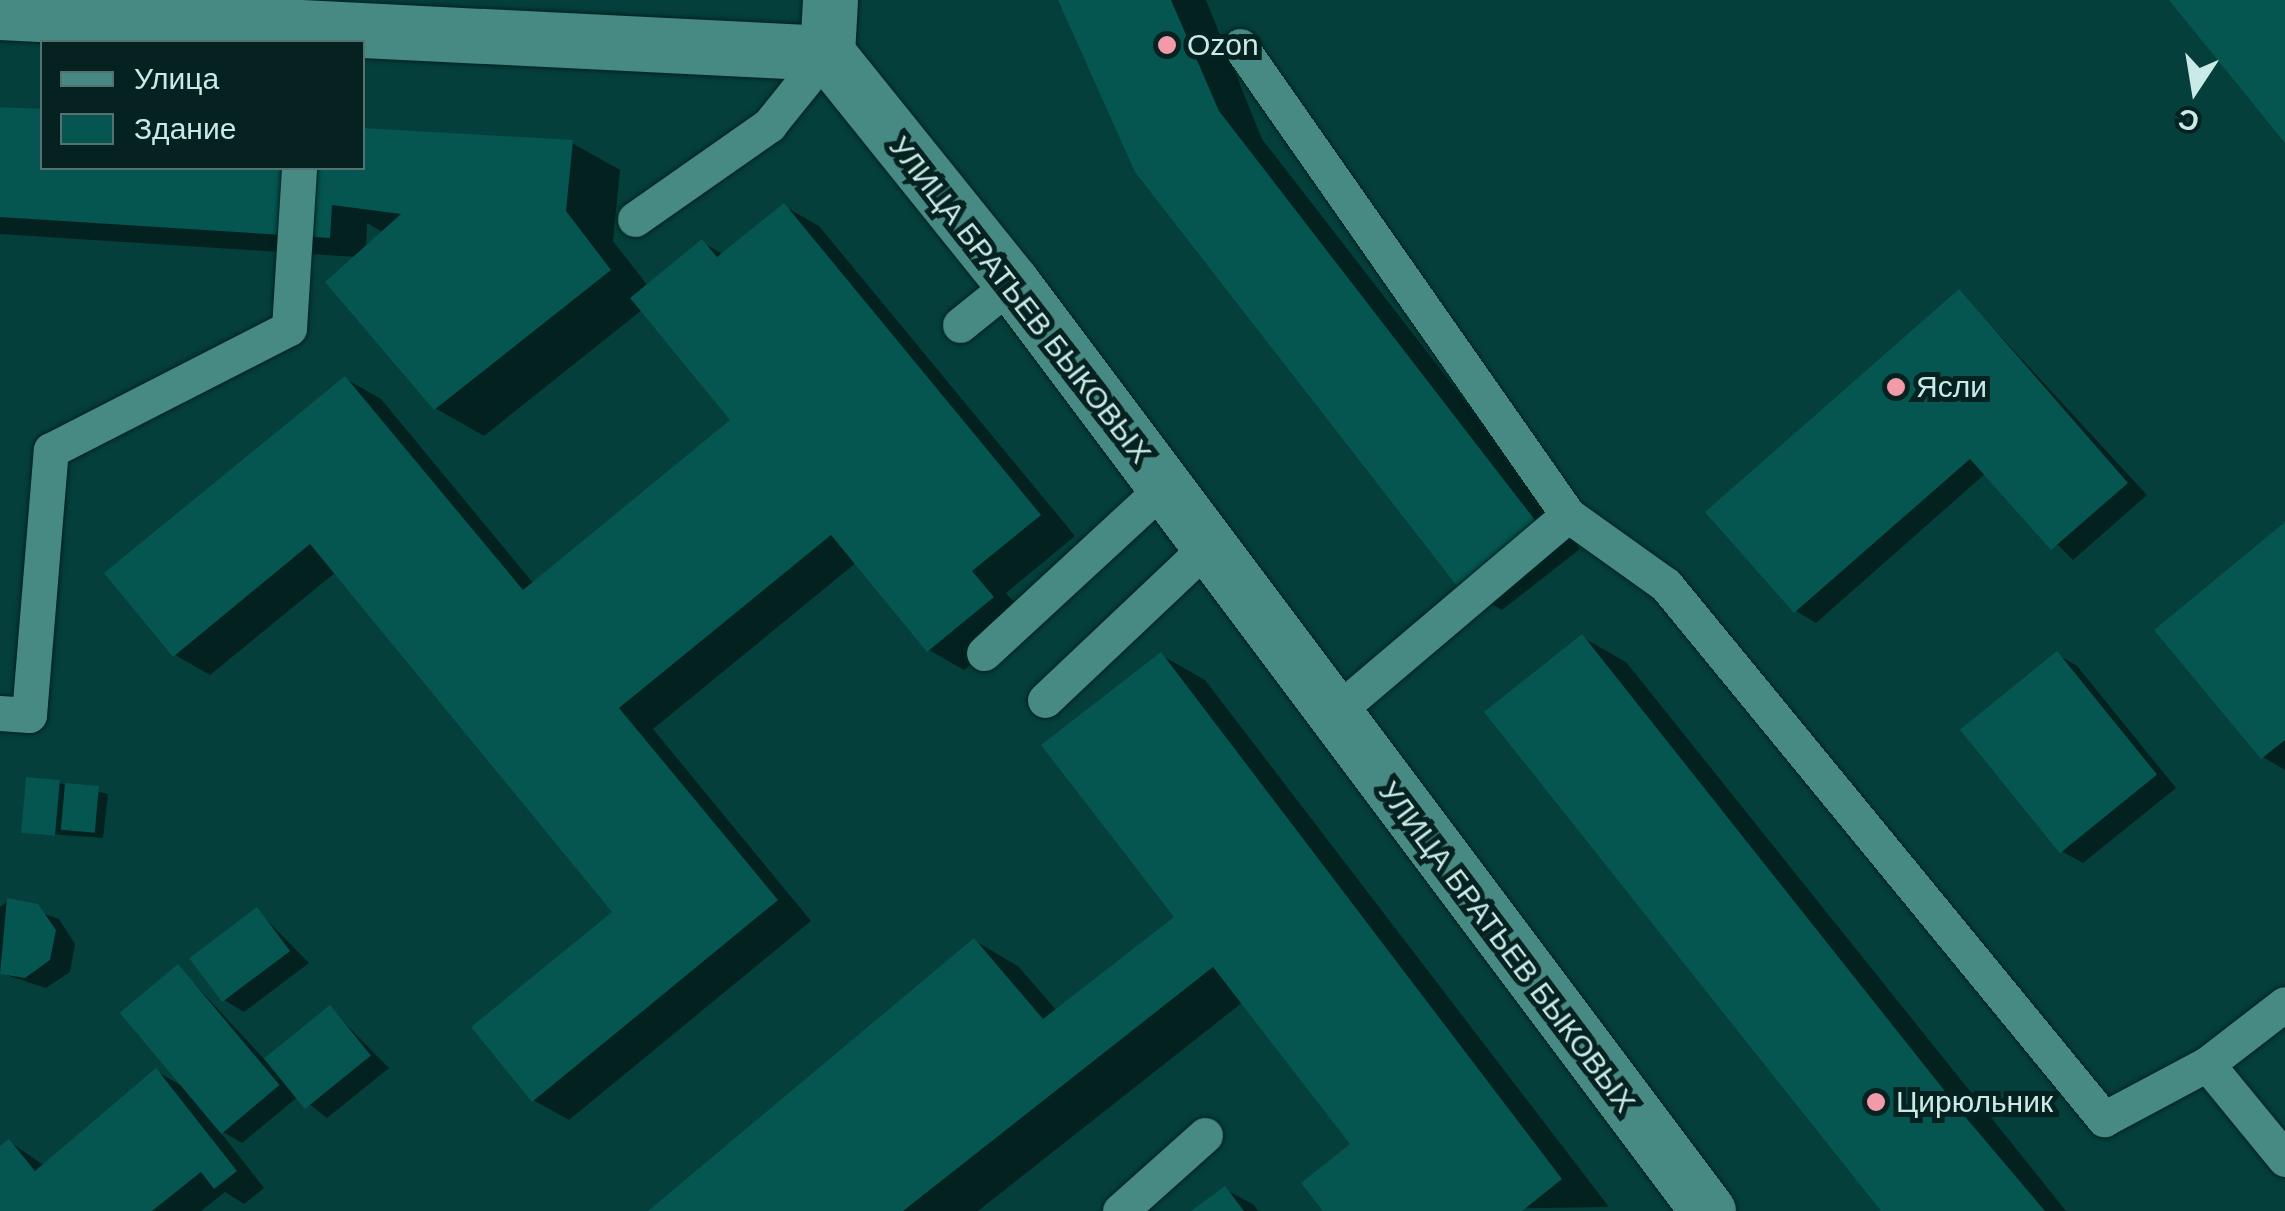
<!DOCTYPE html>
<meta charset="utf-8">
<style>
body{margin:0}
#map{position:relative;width:2285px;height:1211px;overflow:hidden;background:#053f3b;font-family:Helvetica,sans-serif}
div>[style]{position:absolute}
.shadow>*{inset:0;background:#0007}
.building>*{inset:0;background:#055550;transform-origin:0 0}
.roads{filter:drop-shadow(0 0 2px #002321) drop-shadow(0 0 2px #002321)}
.service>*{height:35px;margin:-17.5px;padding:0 17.5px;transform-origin:17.5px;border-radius:17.5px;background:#478983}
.minor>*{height:55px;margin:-27.5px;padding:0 27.5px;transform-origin:27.5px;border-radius:27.5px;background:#478983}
.tertiary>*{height:55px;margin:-27.5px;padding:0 27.5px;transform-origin:27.5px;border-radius:27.5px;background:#478983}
.dots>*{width:28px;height:28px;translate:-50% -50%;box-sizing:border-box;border:5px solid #062220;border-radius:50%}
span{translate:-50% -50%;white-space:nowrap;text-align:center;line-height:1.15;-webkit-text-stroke:10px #062220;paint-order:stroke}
.poi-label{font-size:30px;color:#c9eae6}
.left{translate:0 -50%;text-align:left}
.street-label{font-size:30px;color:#c9eae6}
.legend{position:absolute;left:40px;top:40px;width:325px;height:130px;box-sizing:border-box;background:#062220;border:2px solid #54726f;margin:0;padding:12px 18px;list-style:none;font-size:30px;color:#c9eae6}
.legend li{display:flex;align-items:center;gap:20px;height:50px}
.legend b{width:50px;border:2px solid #54726f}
.north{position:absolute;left:2145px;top:40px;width:100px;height:100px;-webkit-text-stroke:8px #062220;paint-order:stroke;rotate:192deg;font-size:28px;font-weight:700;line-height:40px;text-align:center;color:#c9eae6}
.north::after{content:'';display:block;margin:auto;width:35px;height:45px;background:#c9eae6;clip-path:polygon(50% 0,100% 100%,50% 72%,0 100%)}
</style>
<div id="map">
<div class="shadow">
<div style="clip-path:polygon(1061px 0,1206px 0,1262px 139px,1580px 549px,1502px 610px,1459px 585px)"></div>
<div style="clip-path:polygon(evenodd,0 109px,42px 112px,42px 168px,362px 168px,572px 143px,620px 170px,613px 241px,648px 286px,702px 242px,724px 255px,784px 206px,819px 226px,1075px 536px,1006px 593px,1028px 618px,964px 670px,929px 650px,857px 562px,653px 729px,811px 921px,569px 1120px,533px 1100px,616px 912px,336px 572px,210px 675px,175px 655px,346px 379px,381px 399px,534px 584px,733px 420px,642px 310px,484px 436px,435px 408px,357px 257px,0 234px,0 109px,367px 223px,384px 233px,366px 249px,367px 223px)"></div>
<div style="clip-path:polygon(1960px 292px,2147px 495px,2073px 560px,1986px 473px,1816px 623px,1796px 611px)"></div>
<div style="clip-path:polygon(2285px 525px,2285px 770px,2263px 757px)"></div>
<div style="clip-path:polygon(1582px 637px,1626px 662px,2066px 1211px,1884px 1211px)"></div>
<div style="clip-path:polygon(2057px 654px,2077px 666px,2176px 788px,2083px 863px,2063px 852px)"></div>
<div style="clip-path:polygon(1161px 655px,1205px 680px,1609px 1207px,1326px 1211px,1355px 1144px,1243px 1002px,978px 1211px,652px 1211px,975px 941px,1018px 966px,1057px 1011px,1178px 917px)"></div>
<div style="clip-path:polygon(59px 783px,108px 794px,103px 838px,22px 832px)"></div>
<div style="clip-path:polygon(8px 901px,59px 919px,75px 944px,70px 972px,46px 988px,0 973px,0 907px)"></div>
<div style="clip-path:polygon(257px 910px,309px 963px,244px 1012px,224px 1000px)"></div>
<div style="clip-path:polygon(179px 967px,266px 1061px,330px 1008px,389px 1068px,327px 1118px,299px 1096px,242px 1143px,218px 1129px,264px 1188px,244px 1204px,225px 1192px,201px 1211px,0 1211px,0 1149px,10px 1142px,45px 1166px,156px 1071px,184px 1087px)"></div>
<div style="clip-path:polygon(1225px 1189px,1254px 1205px,1258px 1211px,1195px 1211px)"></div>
</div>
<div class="building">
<div style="clip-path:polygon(1058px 0,1171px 0,1219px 111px,1538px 524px,1457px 586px,1135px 172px)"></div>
<div style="clip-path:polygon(2169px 0,2285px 0,2285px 143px)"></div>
<div style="clip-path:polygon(0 107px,42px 109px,42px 168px,362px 168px,362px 128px,573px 140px,566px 211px,611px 270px,434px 410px,325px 282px,401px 214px,332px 205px,330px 238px,0 217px)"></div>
<div style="clip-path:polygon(784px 203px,1041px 515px,972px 571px,994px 597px,927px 652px,831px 535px,619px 708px,778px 900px,532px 1102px,471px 1027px,612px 912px,310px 544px,173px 657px,104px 573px,345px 376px,523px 590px,730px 420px,630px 298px,702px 239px,717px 257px)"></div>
<div style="clip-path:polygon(1959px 289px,2128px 483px,2051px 550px,1970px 459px,1794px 613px,1705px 512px)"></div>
<div style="clip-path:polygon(2285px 522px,2285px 740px,2261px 759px,2154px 630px)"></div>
<div style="clip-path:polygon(1582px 634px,1967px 1119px,2045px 1211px,1881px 1211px,1484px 712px)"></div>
<div style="left:2057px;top:651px;width:159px;height:125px;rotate:51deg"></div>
<div style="clip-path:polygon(1161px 652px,1562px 1179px,1522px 1211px,1323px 1211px,1301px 1183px,1350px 1144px,1213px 967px,903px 1211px,648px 1211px,974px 938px,1043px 1019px,1174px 917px,1041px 745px)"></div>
<div style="left:26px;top:777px;width:34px;height:56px;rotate:5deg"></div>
<div style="left:65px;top:783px;width:34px;height:47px;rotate:5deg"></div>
<div style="clip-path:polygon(7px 898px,38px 904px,56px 930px,50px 960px,25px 978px,0 974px)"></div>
<div style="left:257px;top:907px;width:55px;height:85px;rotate:53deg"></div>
<div style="left:178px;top:964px;width:158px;height:76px;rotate:50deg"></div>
<div style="left:330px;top:1005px;width:65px;height:85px;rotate:51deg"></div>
<div style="clip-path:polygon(156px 1068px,237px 1171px,214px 1189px,201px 1172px,152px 1211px,0 1211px,0 1146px,9px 1139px,35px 1171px)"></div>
<div style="clip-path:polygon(1225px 1186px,1244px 1211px,1191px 1211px)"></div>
</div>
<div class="roads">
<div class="service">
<div style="left:1240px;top:46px;width:572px;rotate:55.03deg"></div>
<div style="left:1568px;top:515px;width:120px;rotate:35.5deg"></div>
<div style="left:1666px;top:585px;width:691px;rotate:50.64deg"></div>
<div style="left:2104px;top:1119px;width:117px;rotate:-28.1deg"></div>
<div style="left:2207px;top:1064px;width:123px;rotate:50.6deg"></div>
<div style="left:635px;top:219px;width:164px;rotate:-35deg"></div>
<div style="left:769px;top:125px;width:92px;rotate:-51.1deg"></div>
<div style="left:960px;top:325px;width:67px;rotate:-38.9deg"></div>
<div style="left:984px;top:653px;width:243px;rotate:-42.7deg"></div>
<div style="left:1045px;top:700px;width:223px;rotate:-43.4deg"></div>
<div style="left:0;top:713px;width:29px;rotate:4deg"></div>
<div style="left:29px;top:715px;width:266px;rotate:-85.3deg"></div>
<div style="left:51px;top:450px;width:267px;rotate:-27.1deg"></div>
<div style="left:289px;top:328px;width:160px;rotate:-86.4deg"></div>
<div style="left:1331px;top:716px;width:311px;rotate:-40.3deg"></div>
<div style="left:2207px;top:1064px;width:98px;rotate:-37.6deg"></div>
<div style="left:1120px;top:1211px;width:114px;rotate:-41.8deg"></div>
</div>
<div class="minor">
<div style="left:0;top:12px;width:828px;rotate:2.84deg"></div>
</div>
<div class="tertiary">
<div style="left:830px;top:0;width:53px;rotate:93.2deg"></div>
<div style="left:827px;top:53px;width:295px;rotate:51.2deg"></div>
<div style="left:1012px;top:283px;width:1160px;rotate:53.13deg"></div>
</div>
</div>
<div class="dots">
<div style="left:1167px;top:45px;background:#f39aaa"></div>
<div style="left:1896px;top:387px;background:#f39aaa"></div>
<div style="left:1876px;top:1102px;background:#f39aaa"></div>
</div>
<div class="poi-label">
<span class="left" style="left:1187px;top:45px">Ozon</span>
<span class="left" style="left:1916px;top:387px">Ясли</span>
<span class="left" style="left:1896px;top:1102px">Цирюльник</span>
</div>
<div class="street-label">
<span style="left:1020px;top:300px;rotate:52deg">УЛИЦА БРАТЬЕВ БЫКОВЫХ</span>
<span style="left:1507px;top:947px;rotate:53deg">УЛИЦА БРАТЬЕВ БЫКОВЫХ</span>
</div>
<ul class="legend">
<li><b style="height:12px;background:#478983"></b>Улица</li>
<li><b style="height:28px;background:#055550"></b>Здание</li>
</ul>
<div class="north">С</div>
</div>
